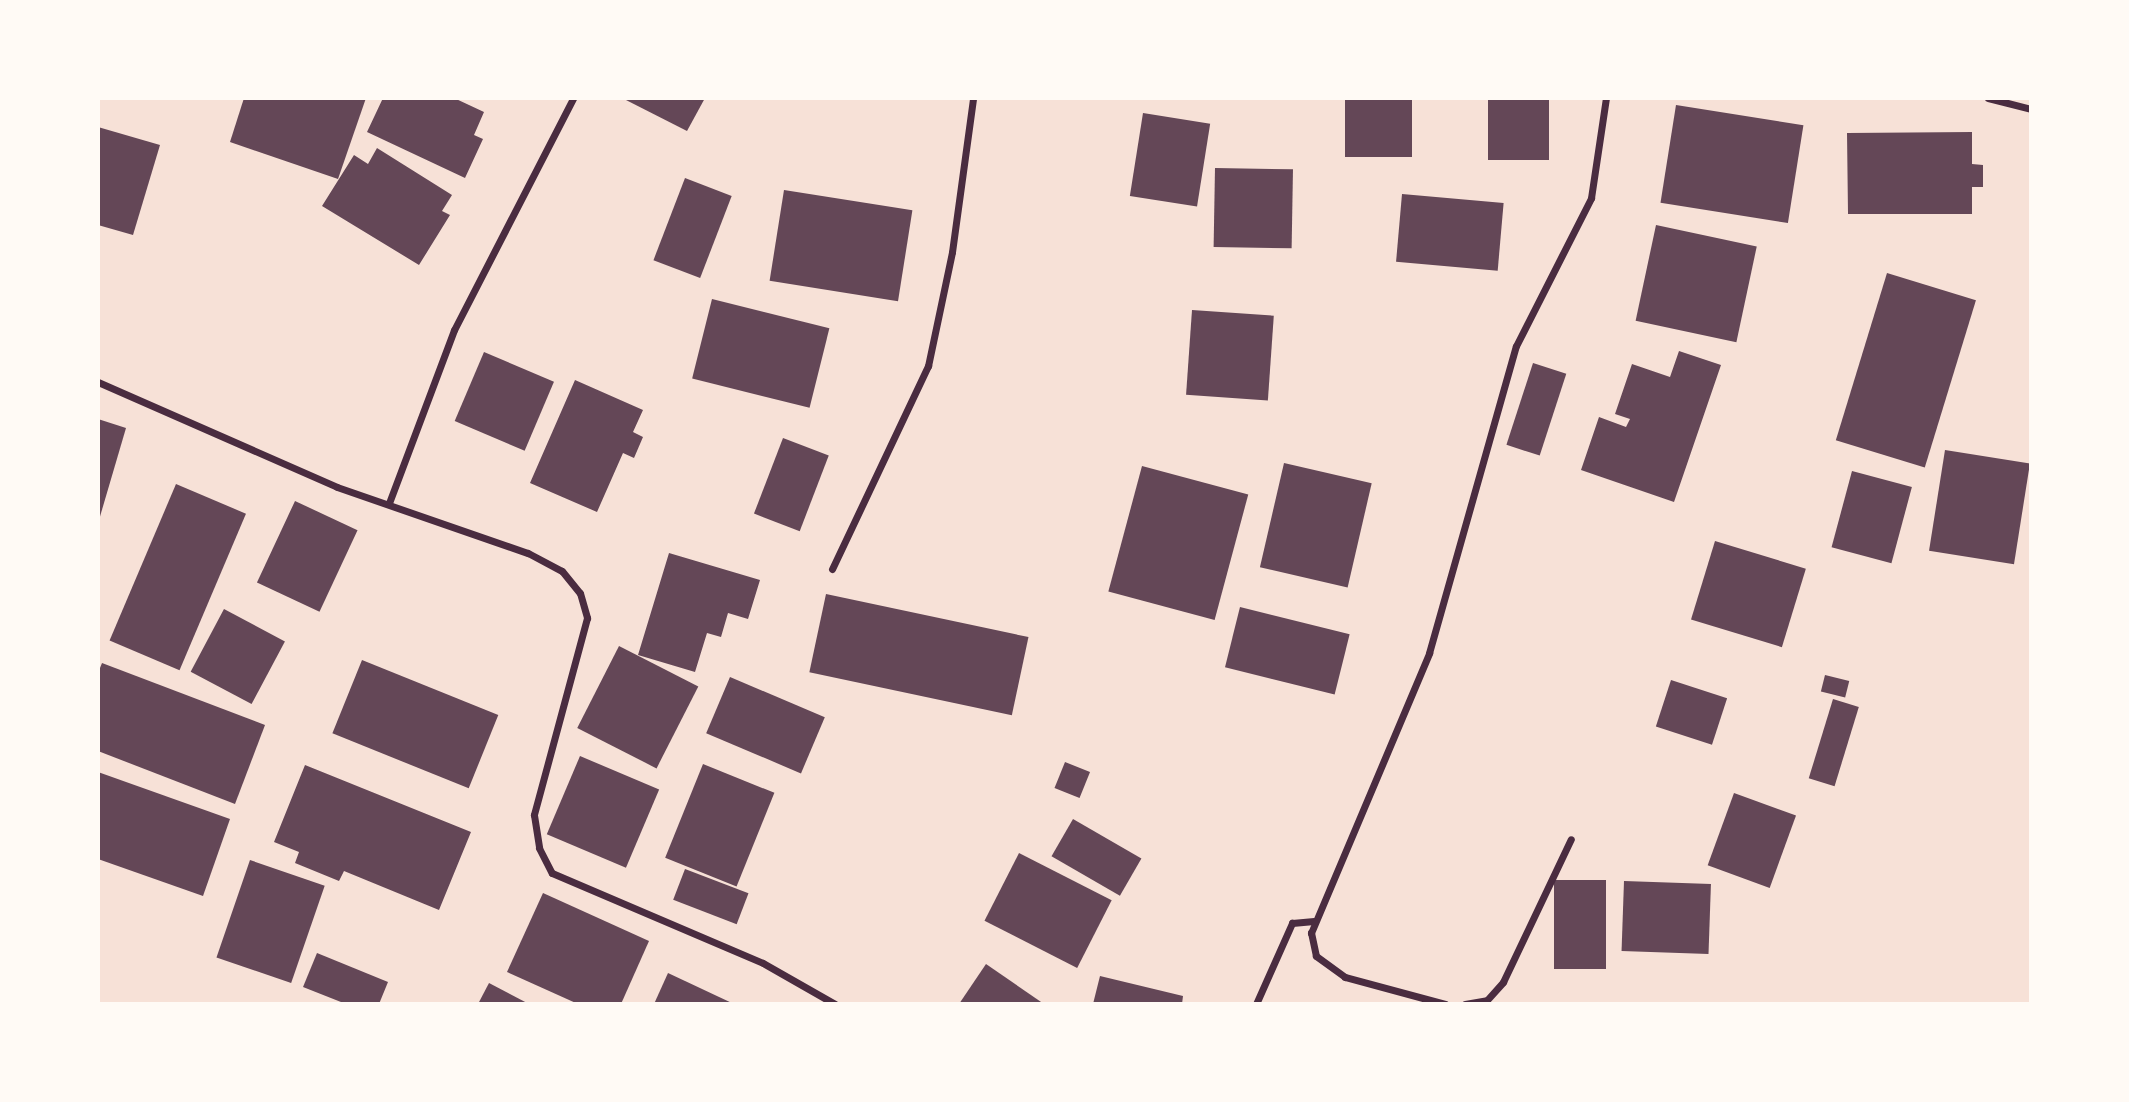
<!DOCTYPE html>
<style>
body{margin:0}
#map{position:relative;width:2129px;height:1102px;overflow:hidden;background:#f7e1d7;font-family:Commissioner,sans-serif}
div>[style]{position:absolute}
.building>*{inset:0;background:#644757;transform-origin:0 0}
.minor>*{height:7px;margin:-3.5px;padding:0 3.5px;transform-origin:3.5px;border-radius:3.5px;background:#4a2c40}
span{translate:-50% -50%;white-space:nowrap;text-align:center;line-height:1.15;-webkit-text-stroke:7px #fffaf5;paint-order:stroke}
.frame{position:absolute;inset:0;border:100px solid #fffaf5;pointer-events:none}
</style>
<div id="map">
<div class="building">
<div style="clip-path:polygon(244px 98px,366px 98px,338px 179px,230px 142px)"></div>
<div style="clip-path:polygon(383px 98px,454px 98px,484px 112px,474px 135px,483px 139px,465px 178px,367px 132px)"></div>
<div style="clip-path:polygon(622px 98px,705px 98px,687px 131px)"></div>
<div style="left:1345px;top:98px;width:67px;height:59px"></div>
<div style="left:1488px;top:98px;width:61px;height:62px"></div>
<div style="left:1676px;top:105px;width:129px;height:99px;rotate:9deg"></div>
<div style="left:1143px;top:113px;width:68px;height:84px;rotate:9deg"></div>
<div style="clip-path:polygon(98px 127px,160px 145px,133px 235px,98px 225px)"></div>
<div style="clip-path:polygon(1972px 132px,1972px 164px,1983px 165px,1983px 187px,1972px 187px,1972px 214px,1848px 214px,1847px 133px)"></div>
<div style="clip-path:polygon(377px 148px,452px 195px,442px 211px,450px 215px,419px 265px,322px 206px,354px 155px,368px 164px)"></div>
<div style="left:1215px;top:168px;width:78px;height:79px;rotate:1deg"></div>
<div style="left:685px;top:178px;width:50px;height:88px;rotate:21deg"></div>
<div style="left:784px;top:190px;width:130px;height:92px;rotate:9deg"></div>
<div style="left:1402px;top:194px;width:102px;height:68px;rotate:5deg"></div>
<div style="left:1656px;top:225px;width:103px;height:98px;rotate:12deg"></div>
<div style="left:1887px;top:273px;width:93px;height:175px;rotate:17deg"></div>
<div style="left:712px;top:299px;width:121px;height:82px;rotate:14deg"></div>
<div style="left:1192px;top:310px;width:82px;height:85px;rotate:4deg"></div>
<div style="clip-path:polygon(1679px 351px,1721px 365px,1674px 502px,1581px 470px,1599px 417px,1626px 427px,1630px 419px,1615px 414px,1632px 364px,1670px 377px)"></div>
<div style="left:484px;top:352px;width:76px;height:75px;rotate:23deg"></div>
<div style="left:1533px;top:363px;width:35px;height:86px;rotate:18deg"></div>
<div style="clip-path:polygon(575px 380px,643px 410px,633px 432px,643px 437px,634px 458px,623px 453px,597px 512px,530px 483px)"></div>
<div style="clip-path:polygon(98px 419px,126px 428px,99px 520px,98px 520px)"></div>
<div style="left:783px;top:438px;width:49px;height:81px;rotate:21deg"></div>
<div style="left:1945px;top:450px;width:86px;height:102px;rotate:9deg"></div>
<div style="left:1284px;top:463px;width:90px;height:107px;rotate:13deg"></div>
<div style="left:1142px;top:466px;width:110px;height:130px;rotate:15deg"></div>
<div style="left:1852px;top:471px;width:62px;height:79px;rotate:15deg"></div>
<div style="left:176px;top:484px;width:76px;height:170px;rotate:23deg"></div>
<div style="left:295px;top:501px;width:69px;height:90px;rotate:25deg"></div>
<div style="left:1715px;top:541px;width:95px;height:82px;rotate:17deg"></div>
<div style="clip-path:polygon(669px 553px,760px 580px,748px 619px,728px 613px,721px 637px,707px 633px,695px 672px,638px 655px)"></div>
<div style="left:826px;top:594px;width:207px;height:80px;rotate:12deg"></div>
<div style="left:1240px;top:607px;width:113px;height:62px;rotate:14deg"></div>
<div style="left:224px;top:609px;width:69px;height:71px;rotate:28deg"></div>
<div style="left:619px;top:646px;width:89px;height:92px;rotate:27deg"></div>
<div style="left:362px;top:660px;width:147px;height:79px;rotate:22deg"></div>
<div style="clip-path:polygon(102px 663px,265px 725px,235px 804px,98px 751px,98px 673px)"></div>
<div style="left:1825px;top:675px;width:25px;height:17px;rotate:14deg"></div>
<div style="left:730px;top:677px;width:103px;height:61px;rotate:23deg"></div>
<div style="left:1671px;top:680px;width:59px;height:49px;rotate:18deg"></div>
<div style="left:1833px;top:699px;width:27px;height:83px;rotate:17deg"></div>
<div style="left:580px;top:756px;width:86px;height:85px;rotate:23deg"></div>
<div style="left:1065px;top:762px;width:27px;height:28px;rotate:22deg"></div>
<div style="left:703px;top:764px;width:77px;height:101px;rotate:22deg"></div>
<div style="clip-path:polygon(305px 765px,471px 832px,439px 910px,344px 871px,339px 881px,295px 863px,299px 852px,274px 842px)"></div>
<div style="clip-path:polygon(98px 772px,230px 819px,203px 896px,98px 859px)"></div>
<div style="left:1734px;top:793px;width:66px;height:77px;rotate:20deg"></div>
<div style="left:1073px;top:819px;width:79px;height:43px;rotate:30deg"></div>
<div style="left:1019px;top:853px;width:104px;height:76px;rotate:27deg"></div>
<div style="left:250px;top:860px;width:79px;height:103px;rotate:19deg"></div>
<div style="left:685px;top:869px;width:68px;height:33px;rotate:21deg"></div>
<div style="left:1554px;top:880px;width:52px;height:89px"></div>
<div style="left:1624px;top:881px;width:87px;height:70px;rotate:2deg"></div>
<div style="clip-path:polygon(543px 893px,649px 941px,621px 1004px,578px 1004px,507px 972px)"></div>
<div style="clip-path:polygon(317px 953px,388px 982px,379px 1004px,346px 1004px,303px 987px)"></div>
<div style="clip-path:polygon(986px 964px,1044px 1004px,959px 1004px)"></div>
<div style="clip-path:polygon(668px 973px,734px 1004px,654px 1004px)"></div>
<div style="clip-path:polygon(1100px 976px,1183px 996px,1182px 1004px,1093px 1004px)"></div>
<div style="clip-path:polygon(489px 983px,529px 1004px,478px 1004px)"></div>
</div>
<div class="minor">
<div style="left:1988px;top:98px;width:44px;rotate:14.3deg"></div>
<div style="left:98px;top:382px;width:261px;rotate:23.7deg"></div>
<div style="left:337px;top:487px;width:202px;rotate:19.1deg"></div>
<div style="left:528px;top:553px;width:38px;rotate:28deg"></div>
<div style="left:562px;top:571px;width:28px;rotate:51deg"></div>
<div style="left:580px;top:593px;width:26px;rotate:74deg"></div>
<div style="left:587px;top:618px;width:204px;rotate:105.1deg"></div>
<div style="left:534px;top:815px;width:33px;rotate:81deg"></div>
<div style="left:539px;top:848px;width:28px;rotate:63deg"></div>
<div style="left:552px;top:873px;width:229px;rotate:23.1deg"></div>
<div style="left:763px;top:963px;width:83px;rotate:29.7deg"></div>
<div style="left:389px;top:503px;width:185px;rotate:-69.4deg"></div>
<div style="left:454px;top:330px;width:261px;rotate:-62.8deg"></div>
<div style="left:832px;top:569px;width:225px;rotate:-64.7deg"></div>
<div style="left:928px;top:366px;width:116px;rotate:-78.1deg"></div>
<div style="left:952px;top:252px;width:155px;rotate:-82.2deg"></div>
<div style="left:1256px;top:1004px;width:89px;rotate:-66deg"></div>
<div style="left:1292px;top:923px;width:22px;rotate:-5deg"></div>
<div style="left:1445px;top:1004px;width:104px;rotate:-164.9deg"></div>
<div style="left:1345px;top:977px;width:36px;rotate:-144deg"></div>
<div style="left:1316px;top:956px;width:24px;rotate:-102deg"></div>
<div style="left:1311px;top:933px;width:304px;rotate:-67.1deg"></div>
<div style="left:1429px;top:653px;width:319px;rotate:-74.2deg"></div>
<div style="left:1516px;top:346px;width:166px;rotate:-63.1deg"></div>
<div style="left:1591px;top:198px;width:101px;rotate:-81.5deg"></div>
<div style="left:1465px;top:1004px;width:22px;rotate:-10deg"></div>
<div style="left:1487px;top:1000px;width:24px;rotate:-48deg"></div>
<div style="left:1503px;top:982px;width:158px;rotate:-64.6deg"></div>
</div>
<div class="frame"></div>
</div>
